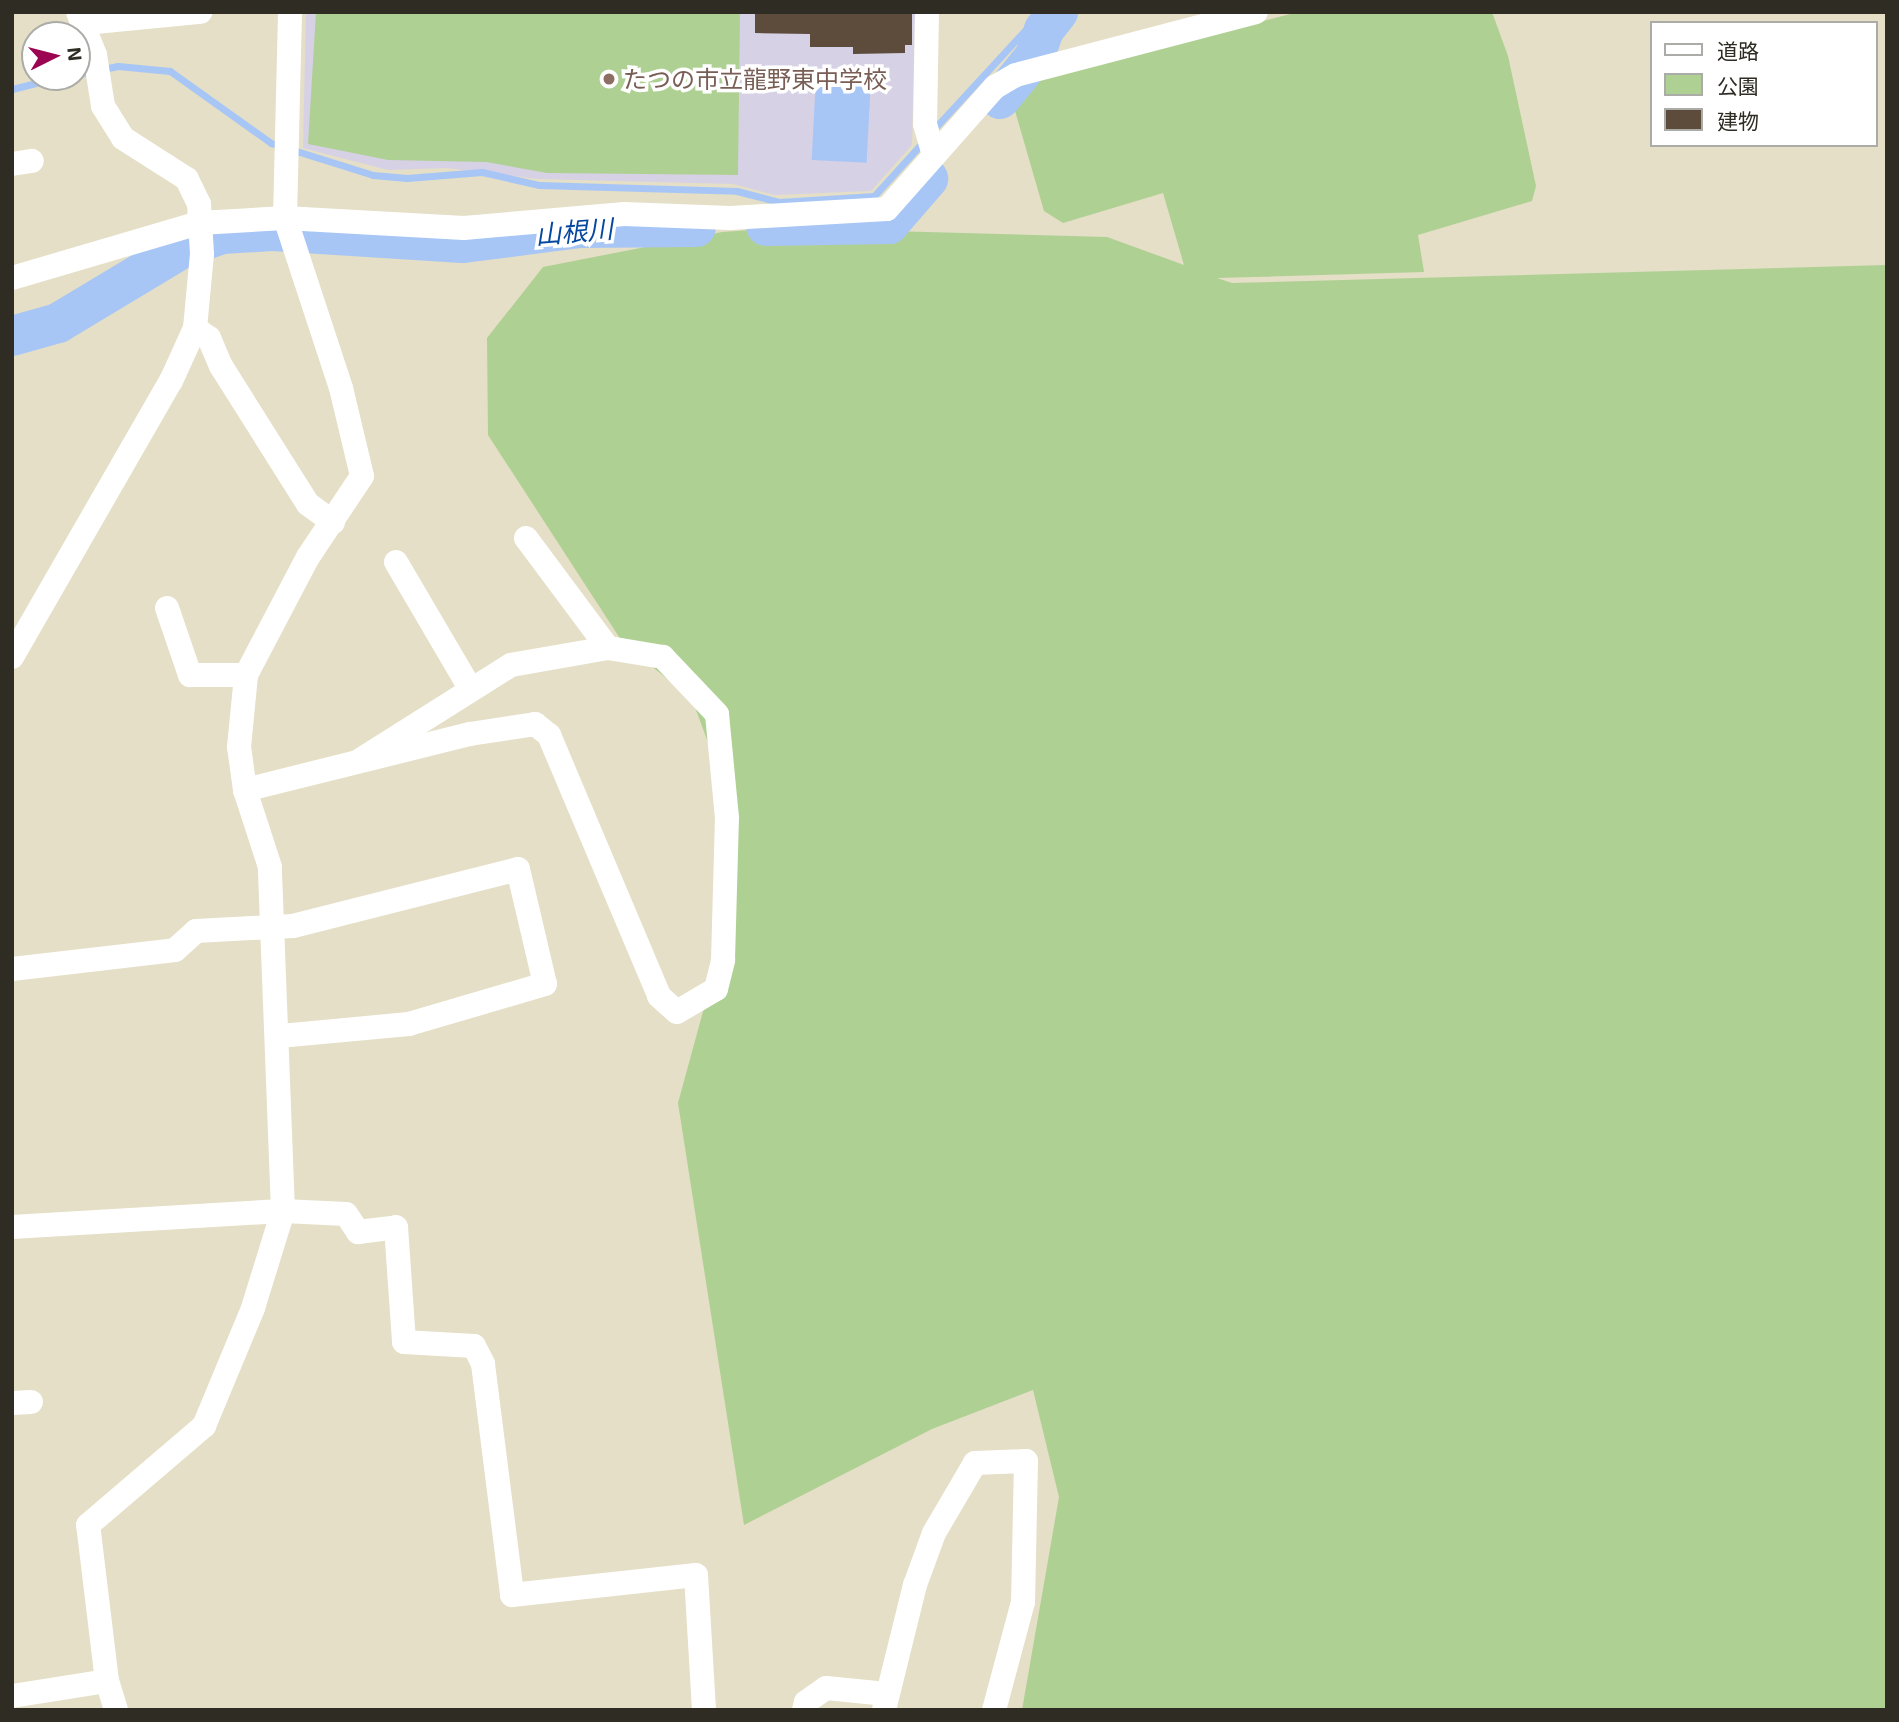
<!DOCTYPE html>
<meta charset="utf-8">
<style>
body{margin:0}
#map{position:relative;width:1899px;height:1722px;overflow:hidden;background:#e4dfc6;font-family:"Exo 2","Noto Sans JP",sans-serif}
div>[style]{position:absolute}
.education>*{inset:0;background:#d7d1e6}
.green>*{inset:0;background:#afd093}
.water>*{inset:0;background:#a7c6f6;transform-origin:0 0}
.stream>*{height:7px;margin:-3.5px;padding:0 3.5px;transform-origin:3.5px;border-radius:3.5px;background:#a7c6f6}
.river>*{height:40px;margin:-20px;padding:0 20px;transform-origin:20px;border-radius:20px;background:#a7c6f6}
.building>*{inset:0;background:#5d4b3c}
.street>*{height:24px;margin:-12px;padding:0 12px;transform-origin:12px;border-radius:12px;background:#fff}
.dots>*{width:19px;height:19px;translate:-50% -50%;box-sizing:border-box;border:4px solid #fff;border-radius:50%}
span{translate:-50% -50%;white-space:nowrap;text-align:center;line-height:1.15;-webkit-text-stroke:7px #fff;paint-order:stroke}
.education-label{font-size:24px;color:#785e54}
.left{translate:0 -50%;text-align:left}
.water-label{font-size:26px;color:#04479f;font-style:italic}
.frame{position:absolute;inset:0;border:14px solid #2e2c23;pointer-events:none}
.legend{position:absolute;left:1650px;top:21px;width:228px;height:126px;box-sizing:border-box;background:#fff;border:2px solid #ababa7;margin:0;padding:9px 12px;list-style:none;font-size:21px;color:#2e2c23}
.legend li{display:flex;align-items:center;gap:14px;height:35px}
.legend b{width:35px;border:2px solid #ababa7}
.north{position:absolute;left:21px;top:21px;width:70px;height:70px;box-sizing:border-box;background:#fff;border:2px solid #ababa7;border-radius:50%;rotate:84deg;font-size:19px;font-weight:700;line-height:28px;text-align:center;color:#2e2c23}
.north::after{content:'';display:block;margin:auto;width:24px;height:32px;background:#9c0552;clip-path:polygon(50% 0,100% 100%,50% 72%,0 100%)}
</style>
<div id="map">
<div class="education">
<div style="clip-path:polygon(306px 12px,915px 12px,912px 145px,871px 191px,774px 195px,733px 184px,539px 179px,447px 168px,388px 170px,303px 148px)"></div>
</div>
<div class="green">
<div style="clip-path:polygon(316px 12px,740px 12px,738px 175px,547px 173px,486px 162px,388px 160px,308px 144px)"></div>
<div style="clip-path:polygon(1298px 12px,1492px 12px,1508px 56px,1536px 186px,1532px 201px,1418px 235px,1424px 272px,1217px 278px,1232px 283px,1887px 265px,1887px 1710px,1022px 1710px,1059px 1497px,1033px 1390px,932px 1429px,744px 1525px,678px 1103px,725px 931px,734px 813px,692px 699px,623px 643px,488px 435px,487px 338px,543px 267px,722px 232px,780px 228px,1107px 237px,1184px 265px,1163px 193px,1063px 223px,1044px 211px,1011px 97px,1026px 93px,1034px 80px)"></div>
</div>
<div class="water">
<div style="left:816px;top:77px;width:55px;height:83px;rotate:3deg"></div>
</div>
<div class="stream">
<div style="left:77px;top:74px;width:42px;rotate:-11deg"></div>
<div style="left:118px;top:66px;width:52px;rotate:5.5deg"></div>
<div style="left:170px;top:71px;width:124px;rotate:35.5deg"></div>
<div style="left:271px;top:143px;width:107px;rotate:17.4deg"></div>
<div style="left:373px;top:175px;width:34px;rotate:5deg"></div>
<div style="left:407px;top:178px;width:75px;rotate:-4.6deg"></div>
<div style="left:482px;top:172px;width:58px;rotate:12.8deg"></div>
<div style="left:539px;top:185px;width:198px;rotate:1.7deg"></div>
<div style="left:737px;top:191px;width:43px;rotate:14.7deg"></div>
<div style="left:779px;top:202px;width:95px;rotate:-3.6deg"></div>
<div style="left:874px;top:196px;width:73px;rotate:-47.8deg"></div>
<div style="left:12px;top:89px;width:49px;rotate:-14deg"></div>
<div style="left:933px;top:130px;width:161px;rotate:-47.3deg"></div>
</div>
<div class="river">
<div style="left:1000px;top:99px;width:55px;rotate:-50.9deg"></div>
<div style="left:1035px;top:56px;width:28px;rotate:-71deg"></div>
<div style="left:1044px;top:30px;width:23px;rotate:-52deg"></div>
<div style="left:766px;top:226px;width:123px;rotate:-0.9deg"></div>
<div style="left:889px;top:224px;width:60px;rotate:-49.1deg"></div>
<div style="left:12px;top:336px;width:48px;rotate:-15.8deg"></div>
<div style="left:58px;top:323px;width:146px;rotate:-31deg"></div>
<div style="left:183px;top:248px;width:41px;rotate:-19.7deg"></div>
<div style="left:222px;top:234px;width:50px;rotate:-3.4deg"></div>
<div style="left:272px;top:231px;width:191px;rotate:3.6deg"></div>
<div style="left:463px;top:243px;width:118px;rotate:-7.3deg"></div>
<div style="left:580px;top:228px;width:116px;rotate:-0.5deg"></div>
</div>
<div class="building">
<div style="clip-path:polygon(755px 12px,912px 12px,912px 45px,905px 45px,905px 53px,853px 54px,853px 47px,810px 47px,810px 34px,755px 33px)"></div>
</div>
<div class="street">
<div style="left:927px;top:12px;width:112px;rotate:91deg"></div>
<div style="left:925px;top:124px;width:32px;rotate:74deg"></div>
<div style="left:85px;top:23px;width:116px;rotate:-5.5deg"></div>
<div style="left:12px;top:164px;width:20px;rotate:-9deg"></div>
<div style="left:12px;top:278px;width:195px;rotate:-16.4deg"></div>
<div style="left:199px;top:223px;width:86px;rotate:-3.3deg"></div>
<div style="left:285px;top:218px;width:179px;rotate:3.2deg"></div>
<div style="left:464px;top:228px;width:161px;rotate:-5deg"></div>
<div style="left:624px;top:214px;width:106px;rotate:2.2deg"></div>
<div style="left:730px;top:218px;width:157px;rotate:-3.3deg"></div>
<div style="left:887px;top:209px;width:163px;rotate:-48.5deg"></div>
<div style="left:995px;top:87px;width:24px;rotate:-30deg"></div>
<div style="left:1016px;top:75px;width:248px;rotate:-14.7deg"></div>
<div style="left:195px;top:328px;width:17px;rotate:36deg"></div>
<div style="left:209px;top:338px;width:30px;rotate:67deg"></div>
<div style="left:221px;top:366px;width:163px;rotate:57.8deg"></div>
<div style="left:308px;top:504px;width:31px;rotate:36deg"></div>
<div style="left:526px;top:538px;width:137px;rotate:53.3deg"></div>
<div style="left:396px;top:562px;width:148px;rotate:59.6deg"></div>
<div style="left:167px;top:608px;width:71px;rotate:71.1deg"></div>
<div style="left:190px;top:675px;width:56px"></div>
<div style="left:12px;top:657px;width:319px;rotate:-60.1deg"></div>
<div style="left:171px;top:381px;width:58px;rotate:-65.6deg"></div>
<div style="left:195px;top:328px;width:74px;rotate:-84.6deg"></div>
<div style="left:202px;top:254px;width:50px;rotate:-93.4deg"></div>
<div style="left:199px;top:204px;width:28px;rotate:-116deg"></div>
<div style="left:187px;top:179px;width:76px;rotate:-147.4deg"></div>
<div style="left:123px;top:138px;width:38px;rotate:-122deg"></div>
<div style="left:103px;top:106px;width:52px;rotate:-98.9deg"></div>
<div style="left:95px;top:55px;width:46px;rotate:-111.6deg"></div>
<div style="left:245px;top:790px;width:232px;rotate:-14deg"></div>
<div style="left:470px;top:734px;width:66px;rotate:-8.7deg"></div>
<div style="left:535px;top:724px;width:18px;rotate:38deg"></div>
<div style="left:549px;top:735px;width:283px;rotate:67.1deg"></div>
<div style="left:659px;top:996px;width:24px;rotate:42deg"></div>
<div style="left:677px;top:1012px;width:45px;rotate:-30.5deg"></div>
<div style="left:716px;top:989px;width:30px;rotate:-76deg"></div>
<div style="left:723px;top:960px;width:142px;rotate:-88.4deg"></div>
<div style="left:727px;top:818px;width:104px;rotate:-95.5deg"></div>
<div style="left:717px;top:714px;width:79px;rotate:-133.5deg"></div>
<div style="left:663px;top:657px;width:56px;rotate:-170.7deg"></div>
<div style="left:608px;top:648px;width:98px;rotate:170.1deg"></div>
<div style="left:511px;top:665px;width:178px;rotate:147.8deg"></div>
<div style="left:12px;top:969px;width:164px;rotate:-6.6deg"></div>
<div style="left:175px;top:950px;width:28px;rotate:-42deg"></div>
<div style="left:196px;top:931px;width:97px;rotate:-3deg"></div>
<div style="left:293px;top:926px;width:232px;rotate:-14.2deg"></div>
<div style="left:518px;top:869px;width:118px;rotate:76.8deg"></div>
<div style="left:545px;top:984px;width:142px;rotate:163.6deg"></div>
<div style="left:409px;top:1024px;width:131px;rotate:174.7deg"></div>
<div style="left:12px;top:1227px;width:271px;rotate:-3.4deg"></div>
<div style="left:283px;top:1211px;width:63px;rotate:2.7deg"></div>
<div style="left:346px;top:1214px;width:22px;rotate:56deg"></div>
<div style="left:358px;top:1232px;width:38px;rotate:-7deg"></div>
<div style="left:396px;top:1227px;width:115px;rotate:86deg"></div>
<div style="left:404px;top:1342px;width:70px;rotate:3.3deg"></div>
<div style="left:474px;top:1346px;width:20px;rotate:63deg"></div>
<div style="left:483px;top:1364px;width:233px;rotate:82.8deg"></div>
<div style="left:512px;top:1595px;width:185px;rotate:-6.2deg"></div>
<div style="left:696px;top:1575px;width:135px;rotate:86.6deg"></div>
<div style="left:12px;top:1403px;width:19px;rotate:-3deg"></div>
<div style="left:12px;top:1696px;width:96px;rotate:-9deg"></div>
<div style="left:116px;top:1710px;width:30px;rotate:-107deg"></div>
<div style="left:107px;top:1681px;width:157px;rotate:-96.9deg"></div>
<div style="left:88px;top:1525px;width:153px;rotate:-40.5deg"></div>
<div style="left:204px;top:1426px;width:128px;rotate:-67.4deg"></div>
<div style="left:253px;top:1308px;width:102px;rotate:-72.8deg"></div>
<div style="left:283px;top:1211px;width:344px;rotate:-92.2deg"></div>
<div style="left:270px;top:867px;width:81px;rotate:-108deg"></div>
<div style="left:245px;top:790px;width:43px;rotate:-97.9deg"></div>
<div style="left:239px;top:747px;width:72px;rotate:-84.4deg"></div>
<div style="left:246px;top:675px;width:133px;rotate:-62.3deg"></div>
<div style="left:308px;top:557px;width:97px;rotate:-56.3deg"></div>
<div style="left:362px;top:476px;width:90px;rotate:-103.4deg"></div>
<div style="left:341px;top:388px;width:179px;rotate:-108.2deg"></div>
<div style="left:285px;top:218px;width:206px;rotate:-88.6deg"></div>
<div style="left:804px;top:1710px;width:8px;rotate:-76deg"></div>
<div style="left:806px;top:1702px;width:24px;rotate:-35deg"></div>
<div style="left:826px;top:1688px;width:61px;rotate:5.6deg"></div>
<div style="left:884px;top:1710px;width:129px;rotate:-76.1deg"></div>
<div style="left:915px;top:1585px;width:55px;rotate:-69.9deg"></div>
<div style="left:934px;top:1533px;width:81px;rotate:-59.6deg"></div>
<div style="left:975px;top:1463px;width:51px;rotate:-2.2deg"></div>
<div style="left:1026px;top:1461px;width:141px;rotate:91.2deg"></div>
<div style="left:1023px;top:1602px;width:112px;rotate:105deg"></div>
</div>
<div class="dots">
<div style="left:609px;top:79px;background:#8d6e63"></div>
</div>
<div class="education-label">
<span class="left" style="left:623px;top:79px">たつの市立龍野東中学校</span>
</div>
<div class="water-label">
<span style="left:574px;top:231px;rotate:-5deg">山根川</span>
</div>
<div class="frame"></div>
<ul class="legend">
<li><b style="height:9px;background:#fff"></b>道路</li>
<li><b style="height:19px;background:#afd093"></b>公園</li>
<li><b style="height:19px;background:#5d4b3c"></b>建物</li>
</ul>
<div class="north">N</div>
</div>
